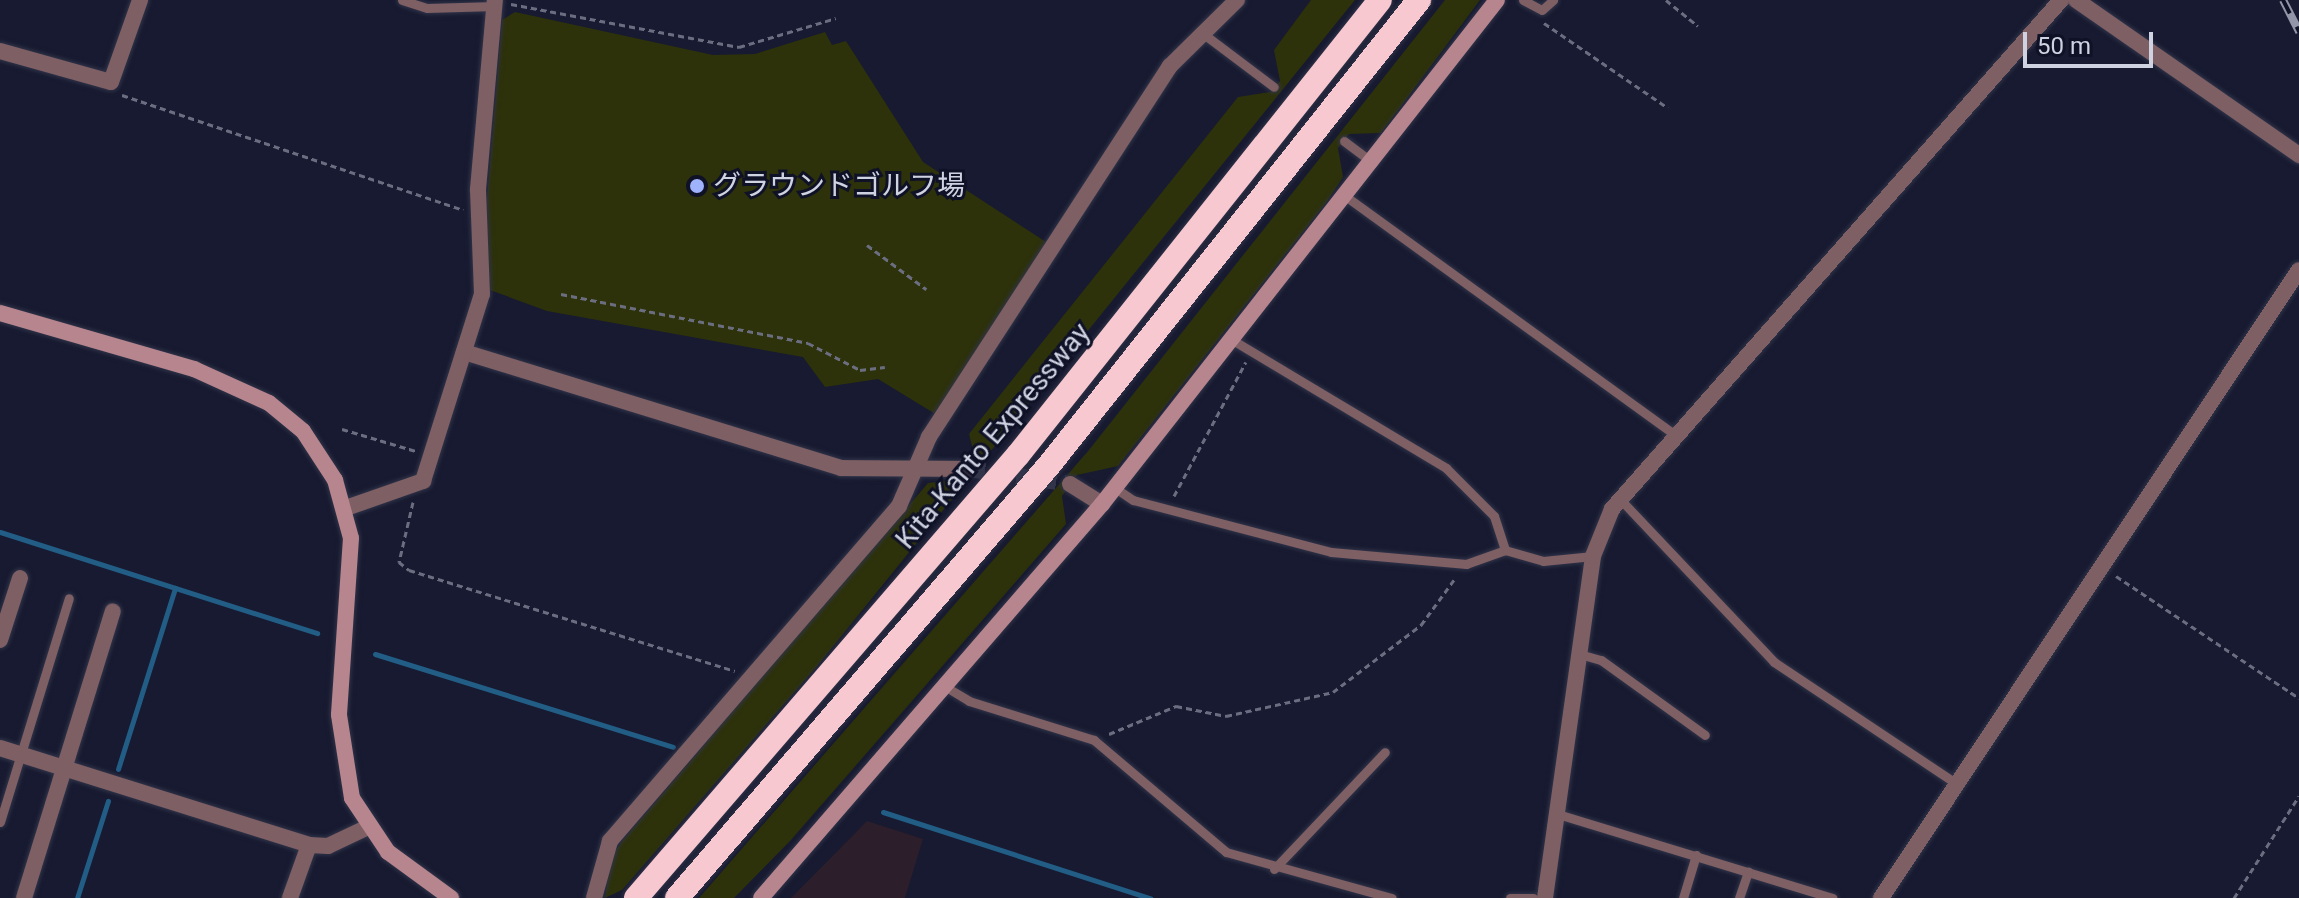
<!DOCTYPE html>
<meta charset="utf-8">
<style>
body{margin:0}
#map{position:relative;width:2299px;height:898px;overflow:hidden;background:#171a30;font-family:Roboto,"Noto Sans JP",sans-serif}
div>[style]{position:absolute}
.commercial>*{inset:0;background:#2c1e2a}
.green>*{inset:0;background:#2d320b}
.stream>*{height:5px;margin:-2.5px;padding:0 2.5px;transform-origin:2.5px;border-radius:2.5px;background:#225d86}
.street-tunnel>*{height:16px;margin-top:-8px;transform-origin:0;background:repeating-linear-gradient(90deg,#33364b 0 16px,transparent 0 24px)}
.path>*{height:3px;margin-top:-1.5px;transform-origin:0;background:repeating-linear-gradient(90deg,#6b6e81 0 6px,transparent 0 10px)}
.roads{filter:drop-shadow(0 0 2px #313449) drop-shadow(0 0 2px #313449)}
.lane>*{height:9px;margin:-4.5px;padding:0 4.5px;transform-origin:4.5px;border-radius:4.5px;background:#7e5f64}
.street>*{height:16px;margin:-8px;padding:0 8px;transform-origin:8px;border-radius:8px;background:#7e5f64}
.secondary>*{height:16px;margin:-8px;padding:0 8px;transform-origin:8px;border-radius:8px;background:#b7858e}
.highway>*{height:24px;margin:-12px;padding:0 12px;transform-origin:12px;border-radius:12px;background:#f7c8cf}
.rail>*{height:8px;margin-top:-4px;transform-origin:0;background:repeating-linear-gradient(90deg,#0f1126 0 15px,#9396a8 0 30px);box-sizing:border-box;border-block:2px solid #9396a8}
.dots>*{width:22px;height:22px;translate:-50% -50%;box-sizing:border-box;border:4px solid #0f1126;border-radius:50%}
span{translate:-50% -50%;white-space:nowrap;text-align:center;line-height:1.15;-webkit-text-stroke:6px #0f1126;paint-order:stroke}
.poi-label{font-size:28px;color:#cfd2e1}
.left{translate:0 -50%;text-align:left}
.street-label{font-size:28px;color:#cfd2e1}
.scale{position:absolute;left:2023px;top:32px;width:130px;height:36px;box-sizing:border-box;border:4px solid #cfd2e1;border-top:0;padding-left:10px;font-size:24px;line-height:28px;white-space:nowrap;color:#cfd2e1;-webkit-text-stroke:6px #0f1126;paint-order:stroke}
</style>
<div id="map">
<div class="commercial">
<div style="clip-path:polygon(867px 821px,923px 839px,905px 898px,791px 898px)"></div>
</div>
<div class="green">
<div style="clip-path:polygon(1311px 0,1355px 0,818px 665px,622px 890px,605px 898px,610px 859px,622px 841px,928px 483px,964px 479px,975px 458px,969px 434px,1238px 97px,1270px 92px,1280px 81px,1274px 50px)"></div>
<div style="clip-path:polygon(1445px 0,1480px 0,1381px 133px,1349px 134px,1338px 148px,1343px 177px,1326px 203px,1118px 466px,1077px 475px,1062px 496px,1066px 524px,791px 840px,734px 898px,699px 898px,1089px 450px)"></div>
<div style="clip-path:polygon(515px 12px,713px 55px,755px 54px,825px 32px,832px 45px,846px 41px,923px 162px,1046px 242px,937px 415px,878px 379px,825px 387px,803px 357px,547px 311px,490px 290px,486px 210px,502px 20px)"></div>
</div>
<div class="stream">
<div style="left:0;top:532px;width:333px;rotate:17.7deg"></div>
<div style="left:375px;top:654px;width:312px;rotate:17.3deg"></div>
<div style="left:118px;top:769px;width:190px;rotate:-72.5deg"></div>
<div style="left:883px;top:812px;width:281px;rotate:17.9deg"></div>
<div style="left:77px;top:898px;width:102px;rotate:-72.3deg"></div>
</div>
<div class="street-tunnel">
<div style="left:969px;top:469px;width:102px;rotate:8.4deg"></div>
</div>
<div class="path">
<div style="left:1666px;top:0;width:41px;rotate:39.1deg"></div>
<div style="left:511px;top:4px;width:232px;rotate:10.7deg"></div>
<div style="left:739px;top:47px;width:101px;rotate:-16.6deg"></div>
<div style="left:1544px;top:23px;width:150px;rotate:34.4deg"></div>
<div style="left:122px;top:95px;width:360px;rotate:18.6deg"></div>
<div style="left:867px;top:245px;width:74px;rotate:36.7deg"></div>
<div style="left:561px;top:294px;width:252px;rotate:11.2deg"></div>
<div style="left:808px;top:343px;width:59px;rotate:27.4deg"></div>
<div style="left:860px;top:370px;width:25px;rotate:-7deg"></div>
<div style="left:342px;top:429px;width:77px;rotate:16.6deg"></div>
<div style="left:1174px;top:496px;width:152px;rotate:-61.8deg"></div>
<div style="left:413px;top:502px;width:62px;rotate:103.1deg"></div>
<div style="left:399px;top:562px;width:13px;rotate:39deg"></div>
<div style="left:409px;top:570px;width:341px;rotate:17.2deg"></div>
<div style="left:2116px;top:576px;width:220px;rotate:33.7deg"></div>
<div style="left:1109px;top:734px;width:73px;rotate:-22.7deg"></div>
<div style="left:1176px;top:706px;width:51px;rotate:11.3deg"></div>
<div style="left:1226px;top:716px;width:110px;rotate:-12.6deg"></div>
<div style="left:1333px;top:692px;width:111px;rotate:-37.3deg"></div>
<div style="left:1421px;top:625px;width:59px;rotate:-53.9deg"></div>
<div style="left:2234px;top:898px;width:121px;rotate:-57.5deg"></div>
</div>
<div class="roads">
<div class="lane">
<div style="left:402px;top:0;width:26px;rotate:18deg"></div>
<div style="left:427px;top:8px;width:68px;rotate:-1.7deg"></div>
<div style="left:1523px;top:0;width:21px;rotate:28deg"></div>
<div style="left:1542px;top:10px;width:15px;rotate:-42deg"></div>
<div style="left:1201px;top:32px;width:91px;rotate:37deg"></div>
<div style="left:1344px;top:141px;width:36px;rotate:37deg"></div>
<div style="left:1348px;top:198px;width:404px;rotate:35.9deg"></div>
<div style="left:1234px;top:341px;width:247px;rotate:30.9deg"></div>
<div style="left:1446px;top:468px;width:68px;rotate:45deg"></div>
<div style="left:1494px;top:516px;width:36px;rotate:72deg"></div>
<div style="left:1115px;top:488px;width:22px;rotate:34deg"></div>
<div style="left:1133px;top:500px;width:205px;rotate:14.7deg"></div>
<div style="left:1331px;top:552px;width:136px;rotate:5.1deg"></div>
<div style="left:1466px;top:564px;width:41px;rotate:-19.7deg"></div>
<div style="left:1505px;top:550px;width:40px;rotate:16deg"></div>
<div style="left:1543px;top:561px;width:50px;rotate:-5.7deg"></div>
<div style="left:1619px;top:498px;width:226px;rotate:46.6deg"></div>
<div style="left:1774px;top:662px;width:220px;rotate:33.7deg"></div>
<div style="left:1583px;top:655px;width:19px;rotate:16deg"></div>
<div style="left:1601px;top:660px;width:128px;rotate:35.8deg"></div>
<div style="left:946px;top:687px;width:27px;rotate:31deg"></div>
<div style="left:969px;top:701px;width:131px;rotate:17.3deg"></div>
<div style="left:1094px;top:740px;width:173px;rotate:40.3deg"></div>
<div style="left:1226px;top:852px;width:172px;rotate:15.5deg"></div>
<div style="left:1561px;top:815px;width:284px;rotate:17deg"></div>
<div style="left:0;top:822px;width:234px;rotate:-72.9deg"></div>
<div style="left:1274px;top:869px;width:161px;rotate:-46.5deg"></div>
<div style="left:1510px;top:898px;width:23px"></div>
<div style="left:1683px;top:898px;width:45px;rotate:-73.2deg"></div>
<div style="left:1739px;top:898px;width:28px;rotate:-71deg"></div>
</div>
<div class="street">
<div style="left:2076px;top:0;width:272px;rotate:34.8deg"></div>
<div style="left:0;top:51px;width:115px;rotate:15.6deg"></div>
<div style="left:111px;top:82px;width:87px;rotate:-70.5deg"></div>
<div style="left:464px;top:352px;width:394px;rotate:17.1deg"></div>
<div style="left:841px;top:468px;width:128px;rotate:0.4deg"></div>
<div style="left:1070px;top:484px;width:38px;rotate:32deg"></div>
<div style="left:346px;top:508px;width:82px;rotate:-19.3deg"></div>
<div style="left:423px;top:481px;width:196px;rotate:-72.5deg"></div>
<div style="left:482px;top:294px;width:105px;rotate:-92.2deg"></div>
<div style="left:478px;top:189px;width:190px;rotate:-84.9deg"></div>
<div style="left:0;top:640px;width:65px;rotate:-72.1deg"></div>
<div style="left:0;top:748px;width:324px;rotate:17.4deg"></div>
<div style="left:309px;top:845px;width:19px;rotate:3deg"></div>
<div style="left:328px;top:846px;width:42px;rotate:-25.3deg"></div>
<div style="left:24px;top:898px;width:300px;rotate:-72.8deg"></div>
<div style="left:290px;top:898px;width:56px;rotate:-70.3deg"></div>
<div style="left:594px;top:898px;width:59px;rotate:-74.3deg"></div>
<div style="left:610px;top:841px;width:442px;rotate:-49.2deg"></div>
<div style="left:899px;top:506px;width:75px;rotate:-66.5deg"></div>
<div style="left:929px;top:437px;width:442px;rotate:-57deg"></div>
<div style="left:1170px;top:66px;width:94px;rotate:-44.6deg"></div>
<div style="left:1545px;top:898px;width:345px;rotate:-82deg"></div>
<div style="left:1593px;top:556px;width:51px;rotate:-68deg"></div>
<div style="left:1612px;top:509px;width:679px;rotate:-48.58deg"></div>
<div style="left:1881px;top:898px;width:754px;rotate:-56.35deg"></div>
</div>
<div class="secondary">
<div style="left:0;top:313px;width:202px;rotate:16.1deg"></div>
<div style="left:194px;top:369px;width:82px;rotate:24.4deg"></div>
<div style="left:269px;top:403px;width:44px;rotate:39.5deg"></div>
<div style="left:303px;top:431px;width:59px;rotate:56.9deg"></div>
<div style="left:335px;top:480px;width:60px;rotate:74.6deg"></div>
<div style="left:351px;top:538px;width:177px;rotate:93.9deg"></div>
<div style="left:339px;top:715px;width:84px;rotate:81.1deg"></div>
<div style="left:352px;top:798px;width:65px;rotate:56.3deg"></div>
<div style="left:388px;top:852px;width:78px;rotate:36.1deg"></div>
<div style="left:761px;top:898px;width:521px;rotate:-49.12deg"></div>
<div style="left:1102px;top:504px;width:640px;rotate:-51.91deg"></div>
</div>
<div class="highway">
<div style="left:636px;top:898px;width:585px;rotate:-49.23deg"></div>
<div style="left:1018px;top:455px;width:581px;rotate:-51.49deg"></div>
<div style="left:677px;top:898px;width:572px;rotate:-49.32deg"></div>
<div style="left:1050px;top:464px;width:593px;rotate:-51.51deg"></div>
</div>
</div>
<div class="rail">
<div style="left:2283px;top:0;width:36px;rotate:63deg"></div>
</div>
<div class="dots">
<div style="left:697px;top:186px;background:#9fb3fd"></div>
</div>
<div class="poi-label">
<span class="left" style="left:713px;top:186px">グラウンドゴルフ場</span>
</div>
<div class="street-label">
<span style="left:993px;top:436px;rotate:-50deg">Kita-Kanto Expressway</span>
</div>
<div class="scale">50 m</div>
</div>
